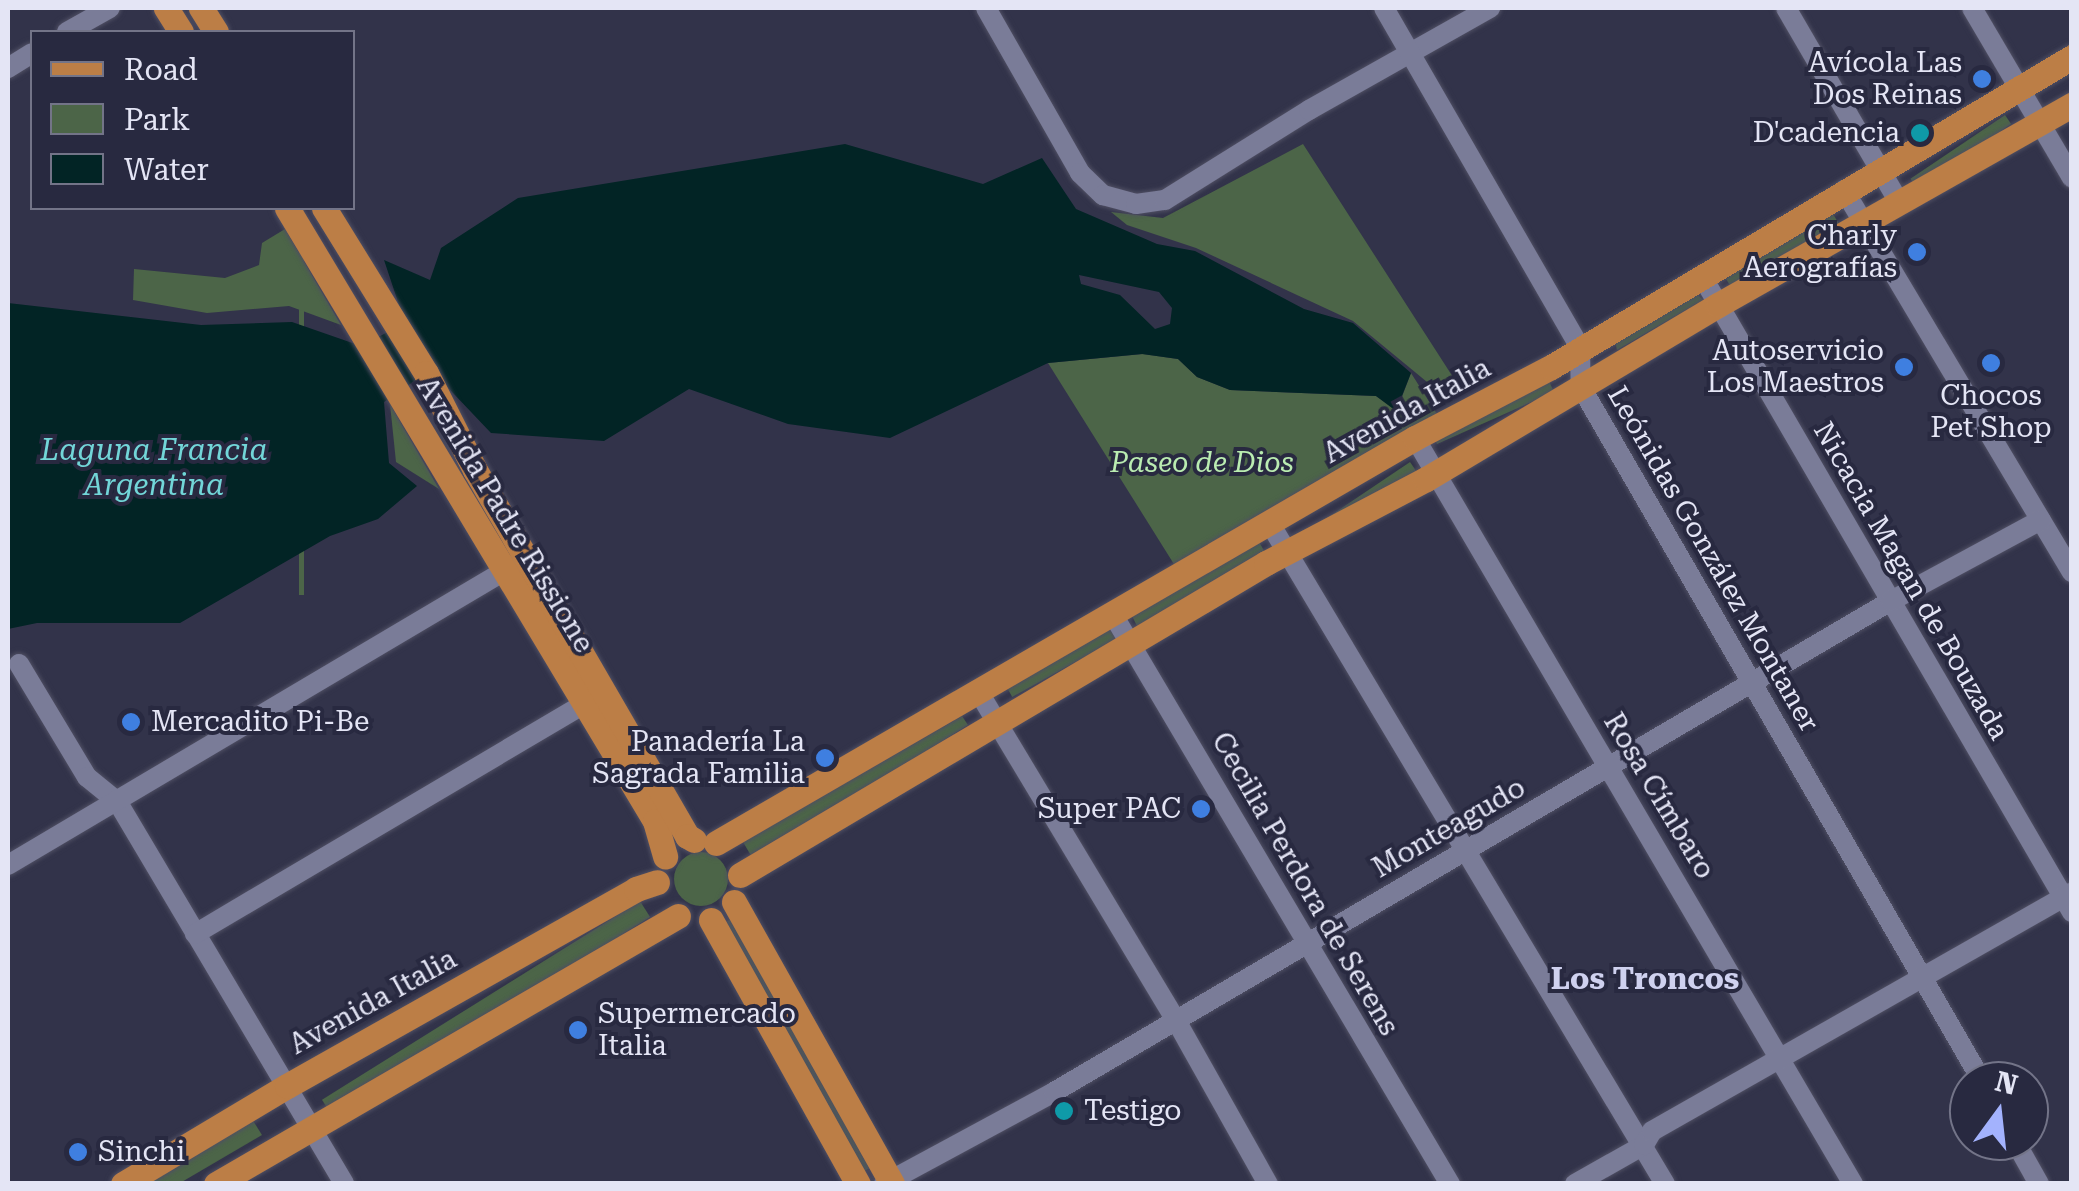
<!DOCTYPE html>
<meta charset="utf-8">
<style>
body{margin:0}
#map{position:relative;width:2079px;height:1191px;overflow:hidden;background:#32334a;font-family:"Roboto Serif",serif}
div>[style]{position:absolute}
.green>*{inset:0;background:#4c6548;transform-origin:0 0}
.round{border-radius:50%}
.water>*{inset:0;background:#022425}
.roads{filter:drop-shadow(0 0 2px #4f4f63) drop-shadow(0 0 2px #4f4f63)}
.minor>*{height:20px;margin:-10px;padding:0 10px;transform-origin:10px;border-radius:10px;background:#7a7c98}
.major>*{height:25px;margin:-12.5px;padding:0 12.5px;transform-origin:12.5px;border-radius:12.5px;background:#bc7e46}
.dots>*{width:28px;height:28px;translate:-50% -50%;box-sizing:border-box;border:5px solid #282940;border-radius:50%}
span{translate:-50% -50%;white-space:nowrap;text-align:center;line-height:1.15;-webkit-text-stroke:8px #282940;paint-order:stroke}
.poi-label{font-size:28px;color:#e4e5f5}
.right{translate:-100% -50%;text-align:right}
.left{translate:0 -50%;text-align:left}
.street-label{font-size:28px;color:#e4e5f5}
.park-label{font-size:28px;color:#baecb1;font-style:italic}
.water-label{font-size:30px;color:#72d6d8;font-style:italic}
.neighbourhood-label{font-size:30px;color:#cfd1ef;font-weight:700}
.frame{position:absolute;inset:0;border:10px solid #e4e5f5;pointer-events:none}
.legend{position:absolute;left:30px;top:30px;width:325px;height:180px;box-sizing:border-box;background:#282940;border:2px solid #737488;margin:0;padding:12px 18px;list-style:none;font-size:30px;color:#e4e5f5}
.legend li{display:flex;align-items:center;gap:20px;height:50px}
.legend b{width:50px;border:2px solid #737488}
.north{position:absolute;left:1949px;top:1061px;width:100px;height:100px;box-sizing:border-box;background:#282940;border:2px solid #737488;border-radius:50%;rotate:15deg;font-size:28px;font-weight:700;line-height:40px;text-align:center;color:#e4e5f5}
.north::after{content:'';display:block;margin:auto;width:35px;height:45px;background:#a3b2fd;clip-path:polygon(50% 0,100% 100%,50% 72%,0 100%)}
</style>
<div id="map">
<div class="green">
<div style="left:2005px;top:115px;width:11px;height:114px;rotate:56deg"></div>
<div style="clip-path:polygon(1303px 144px,1460px 388px,1444px 396px,1353px 321px,1196px 248px,1127px 225px,1111px 212px,1163px 218px)"></div>
<div style="left:299px;top:208px;width:5px;height:387px"></div>
<div style="left:1833px;top:214px;width:12px;height:125px;rotate:59deg"></div>
<div style="clip-path:polygon(285px 229px,341px 325px,289px 306px,207px 313px,133px 300px,134px 269px,225px 278px,259px 265px,262px 243px)"></div>
<div style="clip-path:polygon(1698px 295px,1703px 300px,1617px 350px,1615px 341px)"></div>
<div style="clip-path:polygon(1143px 354px,1178px 359px,1197px 377px,1230px 390px,1376px 396px,1397px 410px,1411px 373px,1437px 414px,1177px 569px,1048px 363px)"></div>
<div style="left:1549px;top:381px;width:12px;height:128px;rotate:66deg"></div>
<div style="clip-path:polygon(390px 404px,439px 489px,396px 462px)"></div>
<div style="left:1410px;top:462px;width:11px;height:120px;rotate:56deg"></div>
<div style="clip-path:polygon(1259px 542px,1266px 554px,1137px 626px,1132px 616px)"></div>
<div style="left:1110px;top:628px;width:13px;height:119px;rotate:61deg"></div>
<div style="clip-path:polygon(962px 716px,968px 725px,753px 859px,743px 842px)"></div>
<div class="round" style="left:674px;top:852px;width:54px;height:54px"></div>
<div style="left:640px;top:901px;width:19px;height:375px;rotate:58deg"></div>
<div style="left:731px;top:919px;width:285px;height:7px;rotate:61deg"></div>
<div style="clip-path:polygon(252px 1119px,262px 1135px,180px 1183px,145px 1184px)"></div>
</div>
<div class="water">
<div style="clip-path:polygon(evenodd,845px 144px,983px 184px,1042px 158px,1076px 209px,1157px 244px,1195px 251px,1304px 309px,1353px 323px,1411px 373px,1396px 411px,1376px 396px,1230px 390px,1197px 377px,1178px 359px,1142px 354px,1048px 363px,890px 438px,788px 424px,689px 389px,604px 441px,491px 433px,434px 373px,426px 373px,384px 402px,389px 463px,417px 486px,378px 519px,330px 536px,180px 623px,37px 623px,8px 629px,8px 303px,201px 325px,292px 322px,361px 346px,405px 323px,384px 260px,430px 280px,441px 248px,518px 198px,845px 144px,1079px 275px,1159px 292px,1172px 308px,1170px 324px,1155px 329px,1120px 295px,1081px 284px,1079px 275px)"></div>
</div>
<div class="roads">
<div class="minor">
<div style="left:986px;top:8px;width:190px;rotate:60.3deg"></div>
<div style="left:1080px;top:173px;width:32px;rotate:44deg"></div>
<div style="left:1103px;top:195px;width:34px;rotate:15deg"></div>
<div style="left:1136px;top:204px;width:29px;rotate:-8deg"></div>
<div style="left:1165px;top:200px;width:170px;rotate:-32deg"></div>
<div style="left:1309px;top:110px;width:208px;rotate:-29.4deg"></div>
<div style="left:1384px;top:8px;width:392px;rotate:60deg"></div>
<div style="left:1580px;top:348px;width:39px;rotate:89deg"></div>
<div style="left:1581px;top:387px;width:802px;rotate:59.98deg"></div>
<div style="left:1786px;top:8px;width:225px;rotate:59.8deg"></div>
<div style="left:1972px;top:8px;width:197px;rotate:59.5deg"></div>
<div style="left:67px;top:32px;width:49px;rotate:-29.2deg"></div>
<div style="left:8px;top:68px;width:28px;rotate:-32deg"></div>
<div style="left:1844px;top:190px;width:445px;rotate:59.2deg"></div>
<div style="left:1703px;top:278px;width:734px;rotate:59.8deg"></div>
<div style="left:1415px;top:438px;width:865px;rotate:59.58deg"></div>
<div style="left:1269px;top:522px;width:771px;rotate:59.11deg"></div>
<div style="left:1112px;top:613px;width:664px;rotate:59.38deg"></div>
<div style="left:19px;top:664px;width:132px;rotate:59deg"></div>
<div style="left:87px;top:777px;width:38px;rotate:39deg"></div>
<div style="left:117px;top:801px;width:445px;rotate:59.3deg"></div>
<div style="left:978px;top:691px;width:386px;rotate:59deg"></div>
<div style="left:1177px;top:1022px;width:186px;rotate:60.7deg"></div>
<div style="left:8px;top:865px;width:590px;rotate:-30.65deg"></div>
<div style="left:195px;top:934px;width:465px;rotate:-30.6deg"></div>
<div style="left:2015px;top:1141px;width:49px;rotate:60.8deg"></div>
<div style="left:884px;top:1184px;width:193px;rotate:-28.4deg"></div>
<div style="left:1054px;top:1092px;width:970px;rotate:-30.4deg"></div>
<div style="left:1891px;top:601px;width:170px;rotate:-28.4deg"></div>
<div style="left:1575px;top:1184px;width:79px;rotate:-29.5deg"></div>
<div style="left:1644px;top:1145px;width:16px;rotate:-60deg"></div>
<div style="left:1652px;top:1131px;width:483px;rotate:-29.6deg"></div>
</div>
<div class="major">
<div style="left:166px;top:8px;width:28px;rotate:58deg"></div>
<div style="left:201px;top:8px;width:28px;rotate:58deg"></div>
<div style="left:287px;top:208px;width:715px;rotate:59.02deg"></div>
<div style="left:655px;top:821px;width:37px;rotate:74deg"></div>
<div style="left:324px;top:208px;width:194px;rotate:58.3deg"></div>
<div style="left:426px;top:373px;width:109px;rotate:63.2deg"></div>
<div style="left:475px;top:470px;width:423px;rotate:59.9deg"></div>
<div style="left:687px;top:836px;width:8px;rotate:30deg"></div>
<div style="left:716px;top:843px;width:808px;rotate:-30.09deg"></div>
<div style="left:1415px;top:438px;width:153px;rotate:-27.6deg"></div>
<div style="left:1551px;top:367px;width:606px;rotate:-30.75deg"></div>
<div style="left:740px;top:875px;width:612px;rotate:-30.67deg"></div>
<div style="left:1266px;top:563px;width:181px;rotate:-27.7deg"></div>
<div style="left:1426px;top:479px;width:340px;rotate:-30.8deg"></div>
<div style="left:1718px;top:305px;width:407px;rotate:-29.5deg"></div>
<div style="left:734px;top:902px;width:323px;rotate:60.7deg"></div>
<div style="left:711px;top:920px;width:302px;rotate:60.9deg"></div>
<div style="left:123px;top:1184px;width:191px;rotate:-30.9deg"></div>
<div style="left:287px;top:1086px;width:401px;rotate:-29.4deg"></div>
<div style="left:636px;top:889px;width:22px;rotate:-18deg"></div>
<div style="left:216px;top:1184px;width:534px;rotate:-30.12deg"></div>
</div>
</div>
<div class="dots">
<div style="left:1982px;top:79px;background:#3f7fe0"></div>
<div style="left:1920px;top:133px;background:#0f9aa8"></div>
<div style="left:1917px;top:252px;background:#3f7fe0"></div>
<div style="left:1991px;top:363px;background:#3f7fe0"></div>
<div style="left:1904px;top:367px;background:#3f7fe0"></div>
<div style="left:131px;top:722px;background:#3f7fe0"></div>
<div style="left:825px;top:758px;background:#3f7fe0"></div>
<div style="left:1201px;top:809px;background:#3f7fe0"></div>
<div style="left:578px;top:1030px;background:#3f7fe0"></div>
<div style="left:1064px;top:1111px;background:#0f9aa8"></div>
<div style="left:78px;top:1152px;background:#3f7fe0"></div>
</div>
<div class="poi-label">
<span class="right" style="left:1962px;top:79px">Avícola Las<br>Dos Reinas</span>
<span class="right" style="left:1900px;top:133px">D'cadencia</span>
<span class="right" style="left:1897px;top:252px">Charly<br>Aerografías</span>
<span class="right" style="left:1884px;top:367px">Autoservicio<br>Los Maestros</span>
<span style="left:1991px;top:412px">Chocos<br>Pet Shop</span>
<span class="left" style="left:151px;top:722px">Mercadito Pi-Be</span>
<span class="right" style="left:805px;top:758px">Panadería La<br>Sagrada Familia</span>
<span class="right" style="left:1181px;top:809px">Super PAC</span>
<span class="left" style="left:598px;top:1030px">Supermercado<br>Italia</span>
<span class="left" style="left:1084px;top:1111px">Testigo</span>
<span class="left" style="left:98px;top:1152px">Sinchi</span>
</div>
<div class="street-label">
<span style="left:1407px;top:411px;rotate:-29deg">Avenida Italia</span>
<span style="left:505px;top:515px;rotate:59deg">Avenida Padre Rissione</span>
<span style="left:1713px;top:559px;rotate:60deg">Leónidas González Montaner</span>
<span style="left:1911px;top:581px;rotate:60deg">Nicacia Magan de Bouzada</span>
<span style="left:1659px;top:796px;rotate:59deg">Rosa Címbaro</span>
<span style="left:1449px;top:828px;rotate:-30deg">Monteagudo</span>
<span style="left:1305px;top:884px;rotate:60deg">Cecilia Perdora de Serens</span>
<span style="left:373px;top:1002px;rotate:-29deg">Avenida Italia</span>
</div>
<div class="park-label">
<span style="left:1202px;top:463px">Paseo de Dios</span>
</div>
<div class="water-label">
<span style="left:154px;top:467px">Laguna Francia<br>Argentina</span>
</div>
<div class="neighbourhood-label">
<span style="left:1645px;top:979px">Los Troncos</span>
</div>
<div class="frame"></div>
<ul class="legend">
<li><b style="height:12px;background:#bc7e46"></b>Road</li>
<li><b style="height:28px;background:#4c6548"></b>Park</li>
<li><b style="height:28px;background:#022425"></b>Water</li>
</ul>
<div class="north">N</div>
</div>
